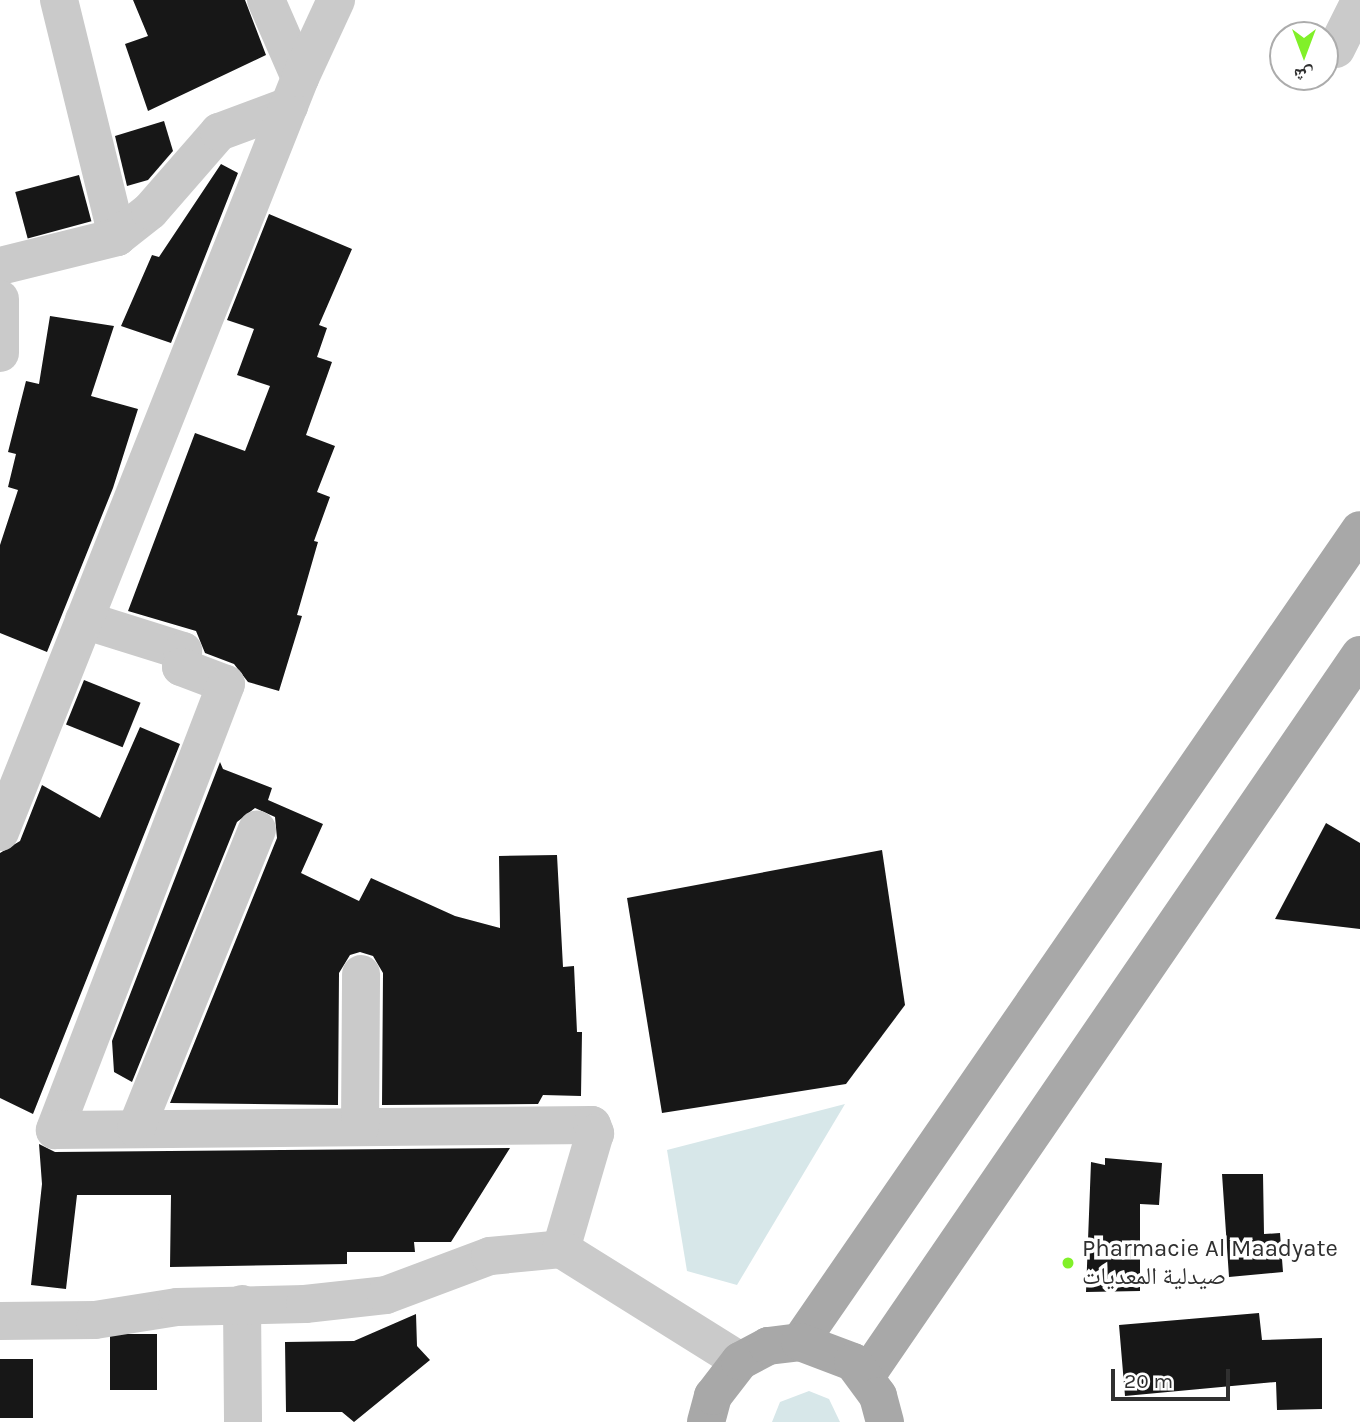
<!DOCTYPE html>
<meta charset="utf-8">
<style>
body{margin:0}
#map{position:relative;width:1360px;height:1422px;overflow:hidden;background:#fff;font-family:Karla,"Noto Naskh Arabic",sans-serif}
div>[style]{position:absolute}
.green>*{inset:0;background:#d7e7e9}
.building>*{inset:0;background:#171717;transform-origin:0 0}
.minor>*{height:38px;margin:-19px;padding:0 19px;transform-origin:19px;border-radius:19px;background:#cacaca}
.major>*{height:38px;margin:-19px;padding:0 19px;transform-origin:19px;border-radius:19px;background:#a8a8a8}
.dots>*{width:19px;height:19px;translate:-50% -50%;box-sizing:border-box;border:4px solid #fff;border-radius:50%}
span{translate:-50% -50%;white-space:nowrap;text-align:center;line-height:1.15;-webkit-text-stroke:7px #fff;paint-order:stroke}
.poi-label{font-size:24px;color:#303030}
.left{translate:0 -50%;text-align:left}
.north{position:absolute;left:1269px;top:21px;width:70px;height:70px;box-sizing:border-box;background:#fff;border:2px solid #acacac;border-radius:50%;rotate:180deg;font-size:19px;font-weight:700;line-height:28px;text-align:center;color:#303030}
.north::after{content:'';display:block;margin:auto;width:24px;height:32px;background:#81f029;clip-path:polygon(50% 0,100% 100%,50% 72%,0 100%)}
.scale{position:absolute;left:1111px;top:1369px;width:119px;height:32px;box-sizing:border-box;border:4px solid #303030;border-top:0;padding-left:9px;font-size:21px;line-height:24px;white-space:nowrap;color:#303030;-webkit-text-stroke:5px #fff;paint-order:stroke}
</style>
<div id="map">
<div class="green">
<div style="clip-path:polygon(845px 1104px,737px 1285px,687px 1271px,667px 1150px)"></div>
<div style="clip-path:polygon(809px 1391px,829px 1399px,840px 1422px,772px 1422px,780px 1402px)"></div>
</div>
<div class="building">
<div style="clip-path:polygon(133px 0,245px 0,266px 55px,148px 111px,125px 44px,148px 36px)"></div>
<div style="clip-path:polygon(164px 121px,173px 151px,148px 180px,127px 186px,115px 136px)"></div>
<div style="clip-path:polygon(221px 164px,238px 173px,171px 343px,121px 326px,152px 255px,159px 257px)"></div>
<div style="left:79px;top:175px;width:48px;height:66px;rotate:75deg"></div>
<div style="clip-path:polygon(269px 214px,352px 249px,319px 325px,327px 328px,317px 357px,332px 362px,306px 435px,335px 446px,317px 492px,330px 497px,314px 541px,318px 542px,297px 615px,302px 616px,279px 691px,248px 682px,234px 664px,205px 653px,196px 631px,128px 611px,195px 433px,245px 451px,270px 386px,237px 375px,254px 329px,227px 320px)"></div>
<div style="clip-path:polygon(50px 316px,114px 326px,91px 396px,138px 409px,113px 488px,47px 652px,0 633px,0 545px,18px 490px,8px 487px,16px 454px,8px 452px,26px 381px,39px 384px)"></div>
<div style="left:84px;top:680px;width:61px;height:48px;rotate:22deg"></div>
<div style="clip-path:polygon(140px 727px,180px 744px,33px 1114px,0 1098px,0 853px,20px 841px,42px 785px,100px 818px)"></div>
<div style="clip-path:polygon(220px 762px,223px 769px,272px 788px,268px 800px,323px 824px,301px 873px,359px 901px,371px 878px,455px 916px,500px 928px,499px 856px,557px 855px,563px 967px,574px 966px,577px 1032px,582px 1032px,581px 1096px,543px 1095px,538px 1104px,382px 1105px,383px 973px,373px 956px,360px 952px,350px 955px,339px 973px,338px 1105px,170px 1103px,277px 838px,275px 817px,255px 808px,237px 822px,132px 1082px,114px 1072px,112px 1041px)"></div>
<div style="clip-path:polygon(1326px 823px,1360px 843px,1360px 929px,1275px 919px)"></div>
<div style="clip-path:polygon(882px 850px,905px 1005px,846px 1084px,662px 1113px,627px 898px)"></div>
<div style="clip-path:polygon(39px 1144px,55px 1152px,510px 1148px,451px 1242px,414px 1242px,415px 1252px,347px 1252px,347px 1264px,170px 1267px,171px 1195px,77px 1195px,66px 1289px,31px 1285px,42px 1184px)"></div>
<div style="clip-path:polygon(1105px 1158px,1162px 1163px,1159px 1205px,1140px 1204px,1140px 1291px,1086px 1292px,1091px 1162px,1105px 1165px)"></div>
<div style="clip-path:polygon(1222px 1174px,1263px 1174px,1264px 1234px,1280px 1233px,1283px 1272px,1229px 1277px)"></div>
<div style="clip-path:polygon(1259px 1313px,1262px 1340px,1322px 1338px,1322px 1409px,1277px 1410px,1276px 1382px,1125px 1396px,1119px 1325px)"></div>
<div style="clip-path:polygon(416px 1314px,417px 1346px,430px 1360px,354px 1422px,342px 1412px,286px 1412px,285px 1342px,354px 1341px)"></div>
<div style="left:157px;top:1334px;width:56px;height:47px;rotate:90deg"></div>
<div style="left:0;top:1359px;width:33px;height:59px"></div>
</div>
<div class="minor">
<div style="left:59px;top:0;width:244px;rotate:76.2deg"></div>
<div style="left:266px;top:0;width:85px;rotate:66.4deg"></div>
<div style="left:1336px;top:49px;width:54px;rotate:-63.4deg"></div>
<div style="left:0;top:266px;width:121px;rotate:-13.9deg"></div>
<div style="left:117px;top:237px;width:42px;rotate:-38.2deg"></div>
<div style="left:150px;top:211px;width:105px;rotate:-48.9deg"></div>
<div style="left:219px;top:132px;width:75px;rotate:-20.4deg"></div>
<div style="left:0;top:299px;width:54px;rotate:90deg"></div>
<div style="left:84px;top:620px;width:104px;rotate:17.4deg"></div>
<div style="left:183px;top:651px;width:16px;rotate:97deg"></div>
<div style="left:181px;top:667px;width:48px;rotate:20.7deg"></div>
<div style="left:226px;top:684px;width:478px;rotate:111deg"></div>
<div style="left:55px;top:1130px;width:537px;rotate:-0.53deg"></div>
<div style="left:592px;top:1125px;width:9px;rotate:69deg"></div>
<div style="left:595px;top:1133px;width:121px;rotate:106.3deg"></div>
<div style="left:0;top:832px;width:811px;rotate:-68.3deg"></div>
<div style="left:300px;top:78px;width:86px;rotate:-65.2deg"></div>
<div style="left:360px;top:1127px;width:153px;rotate:-89.6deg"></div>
<div style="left:136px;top:1129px;width:323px;rotate:-68deg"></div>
<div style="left:242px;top:1304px;width:118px;rotate:89.5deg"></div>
<div style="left:0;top:1321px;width:95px;rotate:-0.6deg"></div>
<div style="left:95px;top:1320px;width:83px;rotate:-9deg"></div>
<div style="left:177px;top:1307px;width:128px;rotate:-1.3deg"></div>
<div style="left:305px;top:1304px;width:81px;rotate:-6.3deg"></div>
<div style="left:386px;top:1295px;width:111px;rotate:-20.6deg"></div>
<div style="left:490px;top:1256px;width:71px;rotate:-5.6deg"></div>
<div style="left:561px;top:1249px;width:211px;rotate:32deg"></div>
</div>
<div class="major">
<div style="left:800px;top:1342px;width:986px;rotate:-55.41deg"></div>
<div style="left:866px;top:1376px;width:874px;rotate:-55.58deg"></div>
<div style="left:706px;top:1422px;width:27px;rotate:-75deg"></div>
<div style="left:713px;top:1396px;width:44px;rotate:-52.4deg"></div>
<div style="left:740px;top:1361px;width:32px;rotate:-28deg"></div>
<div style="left:768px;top:1346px;width:32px;rotate:-7deg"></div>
<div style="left:800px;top:1342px;width:57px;rotate:20.7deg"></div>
<div style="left:853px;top:1362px;width:42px;rotate:53.7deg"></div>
<div style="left:878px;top:1396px;width:27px;rotate:75deg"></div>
</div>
<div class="dots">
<div style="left:1068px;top:1263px;background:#81f029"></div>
</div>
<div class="poi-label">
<span class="left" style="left:1082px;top:1263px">Pharmacie Al Maadyate<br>صيدلية المعديات</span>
</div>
<div class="north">ش</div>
<div class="scale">20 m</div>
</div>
